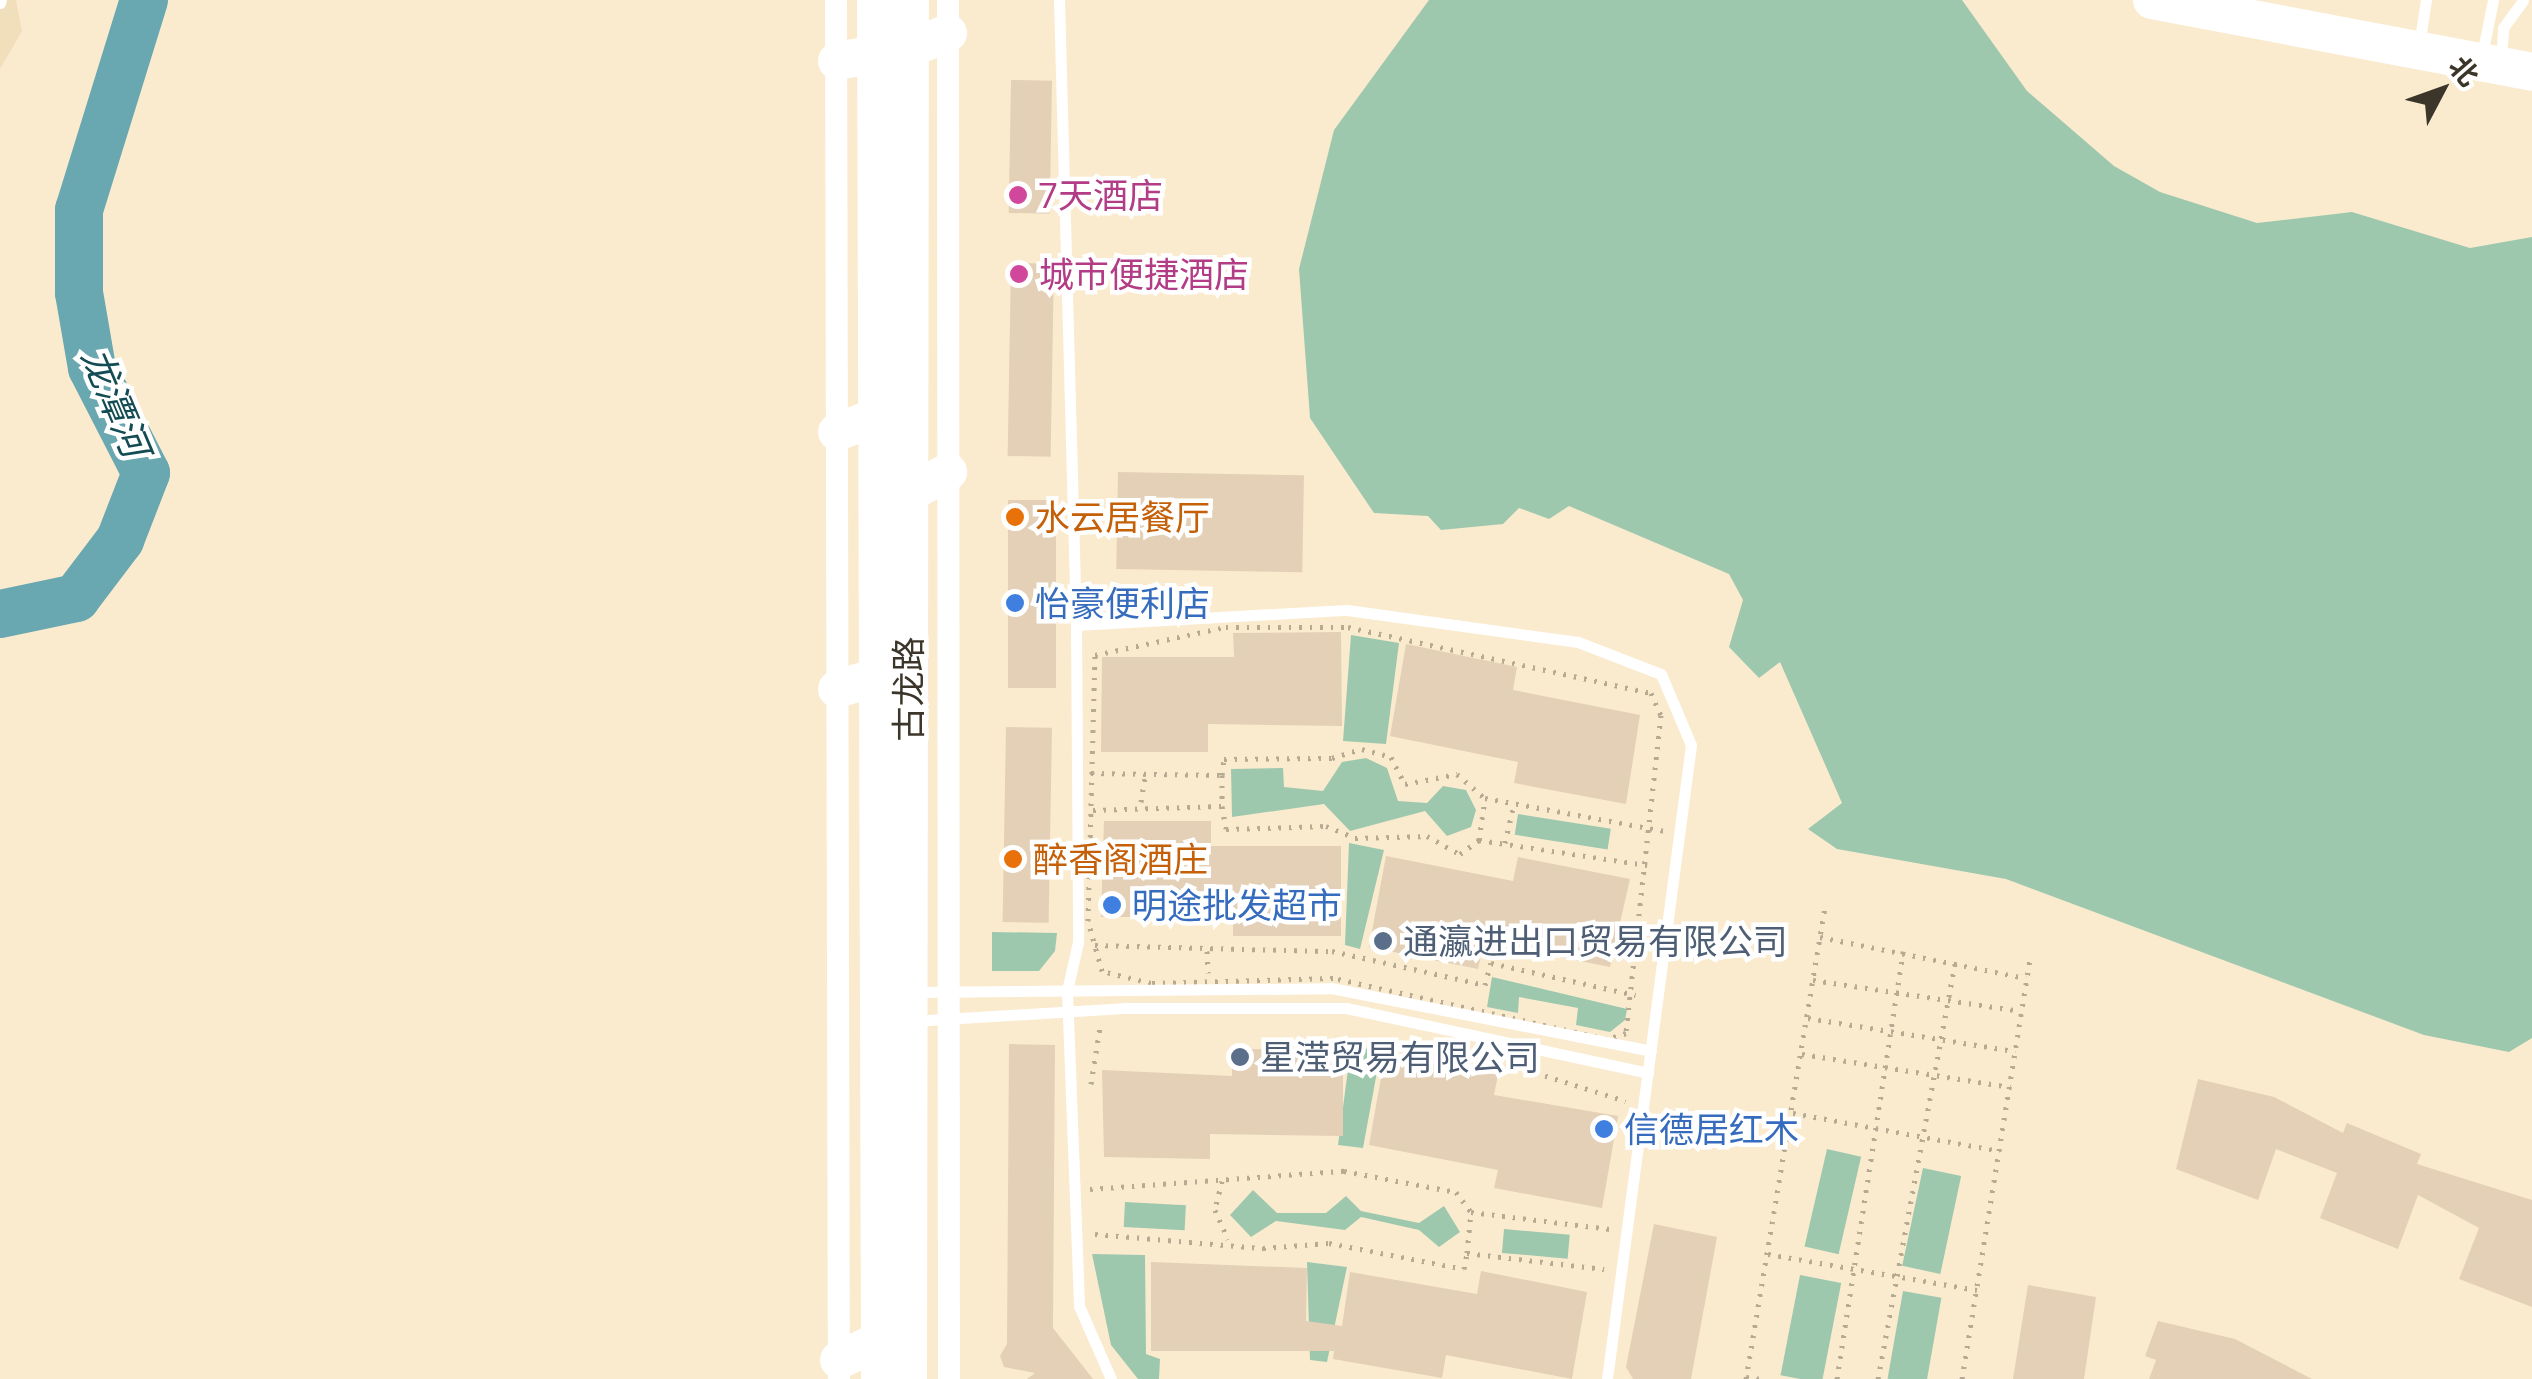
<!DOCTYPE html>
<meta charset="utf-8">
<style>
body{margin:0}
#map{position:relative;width:2532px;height:1379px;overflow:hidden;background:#fbebce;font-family:"Open Sans","Noto Sans SC",sans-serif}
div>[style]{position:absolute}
.built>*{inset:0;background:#f1deba}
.green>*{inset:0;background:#9dc8ae;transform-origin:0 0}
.river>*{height:48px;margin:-24px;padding:0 24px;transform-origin:24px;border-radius:24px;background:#69a8b0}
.building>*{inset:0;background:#e3d0b6;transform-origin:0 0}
.path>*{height:5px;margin-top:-2.5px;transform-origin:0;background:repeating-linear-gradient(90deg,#b6aa93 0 2.5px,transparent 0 10.5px)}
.service>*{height:11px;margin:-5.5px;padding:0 5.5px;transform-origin:5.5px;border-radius:5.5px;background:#fff}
.minor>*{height:22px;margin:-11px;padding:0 11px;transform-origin:11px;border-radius:11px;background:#fff}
.primary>*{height:38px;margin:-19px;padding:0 19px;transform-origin:19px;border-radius:19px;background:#fff}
.trunk>*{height:38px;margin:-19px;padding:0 19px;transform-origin:19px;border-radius:19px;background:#fff}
.dots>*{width:28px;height:28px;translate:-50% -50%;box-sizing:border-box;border:5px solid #fff;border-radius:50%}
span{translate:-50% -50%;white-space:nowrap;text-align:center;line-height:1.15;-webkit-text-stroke:9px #fff;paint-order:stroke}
.hotel-label{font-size:35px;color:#b23c85}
.left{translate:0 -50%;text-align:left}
.food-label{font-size:35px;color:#c56008}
.shop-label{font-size:35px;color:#366cbe}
.street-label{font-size:35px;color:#3b352a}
.service-label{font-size:35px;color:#4e5e75}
.water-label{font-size:38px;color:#134c52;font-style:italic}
.north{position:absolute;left:2392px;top:40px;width:100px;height:100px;-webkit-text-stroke:8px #fff;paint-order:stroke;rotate:49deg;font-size:28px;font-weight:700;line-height:40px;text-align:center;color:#3b352a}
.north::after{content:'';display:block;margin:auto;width:35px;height:45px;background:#3b352a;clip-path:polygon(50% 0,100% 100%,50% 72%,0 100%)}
</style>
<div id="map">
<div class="built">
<div style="clip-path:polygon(0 0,16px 0,22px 31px,0 69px)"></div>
</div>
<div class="green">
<div style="clip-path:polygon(1429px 0,1962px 0,2027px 91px,2114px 166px,2160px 192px,2257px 223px,2352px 212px,2470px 248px,2532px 237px,2532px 1038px,2509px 1052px,2424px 1035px,2006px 879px,1837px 849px,1808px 829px,1842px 803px,1780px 662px,1759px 678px,1729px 647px,1743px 600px,1729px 574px,1569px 506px,1549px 519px,1519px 508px,1503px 524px,1441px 530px,1428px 516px,1374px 513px,1310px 418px,1299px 269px,1334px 130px)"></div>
<div style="clip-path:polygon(1351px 635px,1399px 643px,1386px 744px,1343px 741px)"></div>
<div style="clip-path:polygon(1366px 758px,1387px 768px,1398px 801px,1427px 803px,1443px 786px,1466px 790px,1476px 810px,1471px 827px,1447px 836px,1425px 811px,1350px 831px,1324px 804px,1232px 817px,1231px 769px,1283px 768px,1284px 787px,1323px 791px,1342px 762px)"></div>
<div style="left:1518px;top:814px;width:94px;height:21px;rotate:9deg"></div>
<div style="clip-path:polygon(1349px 843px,1384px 850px,1360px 949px,1345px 945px)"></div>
<div style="clip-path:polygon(992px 932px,1057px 933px,1055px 951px,1039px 971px,992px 971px)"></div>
<div style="clip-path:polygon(1492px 977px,1627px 1009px,1625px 1020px,1610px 1032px,1576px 1025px,1578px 1008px,1519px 997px,1518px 1013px,1487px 1007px)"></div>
<div style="clip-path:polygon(1351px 1047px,1381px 1050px,1363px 1148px,1338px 1145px)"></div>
<div style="left:1827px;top:1149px;width:35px;height:100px;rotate:13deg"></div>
<div style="left:1923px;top:1168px;width:39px;height:100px;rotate:12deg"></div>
<div style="clip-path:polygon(1253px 1190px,1277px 1213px,1326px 1213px,1346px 1196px,1361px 1211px,1419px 1223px,1444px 1206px,1460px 1232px,1439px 1247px,1419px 1230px,1361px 1217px,1345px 1230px,1276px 1221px,1251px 1237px,1230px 1215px)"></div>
<div style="left:1125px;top:1202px;width:61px;height:25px;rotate:3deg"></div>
<div style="left:1504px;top:1229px;width:66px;height:24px;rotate:5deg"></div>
<div style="clip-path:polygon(1092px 1254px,1145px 1255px,1146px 1354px,1160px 1359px,1159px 1379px,1138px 1379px,1111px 1345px)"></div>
<div style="clip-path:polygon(1307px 1262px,1347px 1267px,1327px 1362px,1310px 1360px)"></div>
<div style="left:1800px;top:1275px;width:42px;height:102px;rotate:11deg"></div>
<div style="left:1903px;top:1291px;width:39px;height:89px;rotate:10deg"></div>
</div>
<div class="river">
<div style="left:0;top:614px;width:78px;rotate:-11.9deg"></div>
<div style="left:76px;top:598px;width:73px;rotate:-52.8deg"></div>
<div style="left:120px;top:540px;width:72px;rotate:-68.8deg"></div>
<div style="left:146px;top:473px;width:118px;rotate:-117.2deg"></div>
<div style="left:92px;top:368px;width:76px;rotate:-99.8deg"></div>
<div style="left:79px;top:293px;width:83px;rotate:-90deg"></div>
<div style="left:79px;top:210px;width:220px;rotate:-72.8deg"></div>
</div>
<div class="building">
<div style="left:1011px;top:80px;width:41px;height:133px;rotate:1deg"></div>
<div style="left:1011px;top:263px;width:43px;height:193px;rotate:1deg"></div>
<div style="left:1118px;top:472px;width:186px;height:97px;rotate:1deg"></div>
<div style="left:1008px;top:500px;width:48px;height:188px"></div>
<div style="clip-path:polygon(1341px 632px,1342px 726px,1208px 724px,1208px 752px,1101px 752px,1102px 657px,1234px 657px,1233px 633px)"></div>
<div style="clip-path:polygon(1406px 644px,1517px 667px,1513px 690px,1640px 715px,1626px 804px,1514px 783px,1518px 762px,1390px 736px)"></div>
<div style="left:1006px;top:727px;width:46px;height:195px;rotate:1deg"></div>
<div style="clip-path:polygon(1104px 821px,1211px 821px,1211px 846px,1341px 846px,1341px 936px,1233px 936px,1233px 917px,1101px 917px)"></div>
<div style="clip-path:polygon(1386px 856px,1513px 881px,1518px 857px,1630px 879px,1610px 967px,1484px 942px,1478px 969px,1369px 947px)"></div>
<div style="clip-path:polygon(1009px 1044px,1055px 1045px,1053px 1328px,1093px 1379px,1027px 1379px,1035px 1373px,1004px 1367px,1000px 1356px,1007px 1344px)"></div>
<div style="clip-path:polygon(1232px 1049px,1343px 1050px,1343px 1136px,1210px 1134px,1210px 1159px,1104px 1157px,1102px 1070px,1232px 1076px)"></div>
<div style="clip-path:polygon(1385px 1055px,1498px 1075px,1494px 1095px,1618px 1116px,1602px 1208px,1494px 1188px,1498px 1170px,1369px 1145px)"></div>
<div style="clip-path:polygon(2198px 1079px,2274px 1097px,2343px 1133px,2347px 1123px,2421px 1154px,2417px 1164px,2532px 1200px,2532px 1307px,2459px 1279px,2479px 1228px,2418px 1195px,2398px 1249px,2320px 1218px,2337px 1173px,2276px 1149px,2258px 1200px,2176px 1169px)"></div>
<div style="clip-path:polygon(1654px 1224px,1717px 1237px,1691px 1379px,1633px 1379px,1626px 1367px)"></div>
<div style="clip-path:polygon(1151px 1262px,1307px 1268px,1306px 1321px,1342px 1326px,1350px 1272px,1477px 1294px,1481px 1271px,1587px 1292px,1572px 1379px,1446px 1355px,1442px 1378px,1333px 1359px,1334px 1351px,1151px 1351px)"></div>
<div style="clip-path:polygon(2028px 1285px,2096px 1297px,2084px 1379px,2013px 1379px)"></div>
<div style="clip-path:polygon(2158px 1321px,2235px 1339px,2312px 1379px,2149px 1379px,2156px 1360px,2145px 1356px)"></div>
</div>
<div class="path">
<div style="left:1226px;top:627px;width:122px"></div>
<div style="left:1348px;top:627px;width:310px;rotate:12.3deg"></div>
<div style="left:1651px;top:693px;width:24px;rotate:66deg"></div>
<div style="left:1661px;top:715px;width:320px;rotate:96.3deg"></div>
<div style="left:1626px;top:1033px;width:20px;rotate:162deg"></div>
<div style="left:1607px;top:1039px;width:281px;rotate:-167.4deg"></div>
<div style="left:1333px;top:978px;width:182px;rotate:178.4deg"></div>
<div style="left:1151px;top:983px;width:50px;rotate:-166.2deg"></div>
<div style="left:1102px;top:971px;width:52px;rotate:-105.6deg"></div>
<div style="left:1088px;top:921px;width:266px;rotate:-88.5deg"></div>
<div style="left:1095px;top:655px;width:134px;rotate:-12.1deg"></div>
<div style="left:1091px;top:773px;width:131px;rotate:0.9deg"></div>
<div style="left:1222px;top:775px;width:16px;rotate:-83deg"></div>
<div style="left:1224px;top:759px;width:108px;rotate:-0.5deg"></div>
<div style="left:1332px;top:758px;width:31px;rotate:-17deg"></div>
<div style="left:1362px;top:749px;width:30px;rotate:15deg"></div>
<div style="left:1391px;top:757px;width:30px;rotate:63deg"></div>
<div style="left:1405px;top:784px;width:53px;rotate:-10.9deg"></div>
<div style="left:1457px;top:774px;width:37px;rotate:41deg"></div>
<div style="left:1485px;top:798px;width:182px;rotate:10.4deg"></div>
<div style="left:1222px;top:775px;width:31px;rotate:90deg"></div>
<div style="left:1141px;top:802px;width:24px;rotate:-81deg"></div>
<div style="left:1093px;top:810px;width:129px;rotate:-1.8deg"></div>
<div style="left:1222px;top:806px;width:23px;rotate:80deg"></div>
<div style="left:1226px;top:829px;width:100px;rotate:-1.7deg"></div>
<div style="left:1326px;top:826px;width:31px;rotate:22deg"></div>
<div style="left:1355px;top:838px;width:72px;rotate:-1.6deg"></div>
<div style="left:1427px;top:836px;width:38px;rotate:29deg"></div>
<div style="left:1460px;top:854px;width:24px;rotate:-36deg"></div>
<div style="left:1479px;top:840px;width:170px;rotate:8.5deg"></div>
<div style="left:1479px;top:840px;width:41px;rotate:-81.7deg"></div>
<div style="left:1505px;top:843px;width:40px;rotate:-77deg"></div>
<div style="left:1820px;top:937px;width:210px;rotate:11.3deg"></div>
<div style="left:1095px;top:945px;width:237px;rotate:1.5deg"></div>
<div style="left:1332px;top:951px;width:157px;rotate:12.5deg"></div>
<div style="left:1485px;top:985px;width:23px;rotate:-75deg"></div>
<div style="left:1491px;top:963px;width:148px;rotate:12.5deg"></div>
<div style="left:1207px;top:951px;width:22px;rotate:87deg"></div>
<div style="left:1813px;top:980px;width:210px;rotate:8.5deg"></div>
<div style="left:1808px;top:1018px;width:210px;rotate:9.1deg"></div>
<div style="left:1802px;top:1054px;width:211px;rotate:9deg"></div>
<div style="left:1515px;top:1066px;width:116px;rotate:17.5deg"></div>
<div style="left:1091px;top:1084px;width:58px;rotate:-81deg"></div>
<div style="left:1793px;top:1113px;width:210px;rotate:10.4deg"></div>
<div style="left:1222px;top:1181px;width:30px;rotate:104deg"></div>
<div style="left:1215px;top:1210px;width:32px;rotate:66deg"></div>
<div style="left:1090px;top:1189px;width:255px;rotate:-4.1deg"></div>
<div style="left:1344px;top:1171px;width:114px;rotate:10.6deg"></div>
<div style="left:1456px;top:1192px;width:25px;rotate:53deg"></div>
<div style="left:1471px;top:1212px;width:140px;rotate:7deg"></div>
<div style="left:1095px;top:1234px;width:169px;rotate:4.8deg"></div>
<div style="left:1263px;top:1248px;width:66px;rotate:-4.3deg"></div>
<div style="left:1329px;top:1243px;width:137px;rotate:10.9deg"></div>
<div style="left:1464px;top:1269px;width:16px;rotate:-79deg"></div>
<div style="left:1467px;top:1253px;width:138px;rotate:6.7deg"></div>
<div style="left:1467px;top:1253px;width:41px;rotate:-84.4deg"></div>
<div style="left:1768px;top:1254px;width:212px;rotate:9.8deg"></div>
<div style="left:1746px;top:1377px;width:16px;rotate:7deg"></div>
<div style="left:1746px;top:1379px;width:481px;rotate:-80.5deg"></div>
<div style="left:1837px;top:1379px;width:433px;rotate:-81.2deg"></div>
<div style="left:1878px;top:1379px;width:423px;rotate:-79.5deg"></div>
<div style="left:1962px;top:1379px;width:426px;rotate:-80.8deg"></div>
</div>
<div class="service">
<div style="left:1059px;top:0;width:625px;rotate:88.44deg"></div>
<div style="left:1076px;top:625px;width:317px;rotate:89.6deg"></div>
<div style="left:1078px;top:942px;width:50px;rotate:102.7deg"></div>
<div style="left:1067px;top:991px;width:315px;rotate:87.8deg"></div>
<div style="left:1079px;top:1306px;width:80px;rotate:66.3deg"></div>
<div style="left:0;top:3px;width:3px;rotate:-72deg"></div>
<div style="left:2419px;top:45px;width:46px;rotate:-81.2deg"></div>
<div style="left:2482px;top:55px;width:56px;rotate:-78.7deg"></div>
<div style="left:2501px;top:60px;width:32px;rotate:-86deg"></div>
<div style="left:2503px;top:28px;width:34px;rotate:-54deg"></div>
<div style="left:1076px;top:625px;width:271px;rotate:-3.2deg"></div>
<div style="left:1347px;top:610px;width:233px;rotate:7.9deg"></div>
<div style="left:1578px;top:642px;width:89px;rotate:21.1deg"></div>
<div style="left:1661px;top:674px;width:77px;rotate:67.1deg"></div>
<div style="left:1691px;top:745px;width:640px;rotate:97.55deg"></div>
<div style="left:913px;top:992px;width:418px;rotate:-0.5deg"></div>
<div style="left:1331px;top:988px;width:326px;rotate:11.1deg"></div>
<div style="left:912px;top:1021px;width:215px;rotate:-3.5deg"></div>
<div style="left:1127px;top:1008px;width:219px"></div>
<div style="left:1346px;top:1008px;width:309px;rotate:12.1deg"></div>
</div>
<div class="minor">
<div style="left:836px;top:0;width:1379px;rotate:89.88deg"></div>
<div style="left:948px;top:0;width:1379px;rotate:89.96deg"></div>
</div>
<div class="primary">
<div style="left:876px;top:0;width:1379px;rotate:89.83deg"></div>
<div style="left:911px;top:48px;width:40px;rotate:-22deg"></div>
<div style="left:837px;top:61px;width:40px;rotate:-10deg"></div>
<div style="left:837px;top:432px;width:42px;rotate:-21deg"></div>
<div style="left:905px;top:495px;width:49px;rotate:-28.1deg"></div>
<div style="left:837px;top:689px;width:42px;rotate:-16.7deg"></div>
<div style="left:839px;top:1360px;width:44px;rotate:-25.4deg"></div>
<div style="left:908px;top:1379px;width:1379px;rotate:-89.92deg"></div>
</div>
<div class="trunk">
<div style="left:2152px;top:0;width:387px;rotate:10.7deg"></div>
</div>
<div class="dots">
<div style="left:1018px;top:195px;background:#d1479c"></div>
<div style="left:1019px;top:274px;background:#d1479c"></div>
<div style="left:1015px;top:517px;background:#e8710a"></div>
<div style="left:1015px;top:603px;background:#3f7fe0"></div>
<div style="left:1013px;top:859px;background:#e8710a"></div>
<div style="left:1112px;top:905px;background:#3f7fe0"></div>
<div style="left:1383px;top:941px;background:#5c6f8a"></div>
<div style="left:1240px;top:1057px;background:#5c6f8a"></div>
<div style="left:1604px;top:1129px;background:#3f7fe0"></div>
</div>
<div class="hotel-label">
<span class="left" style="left:1038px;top:195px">7天酒店</span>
<span class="left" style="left:1039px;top:274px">城市便捷酒店</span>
</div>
<div class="food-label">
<span class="left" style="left:1035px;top:517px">水云居餐厅</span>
<span class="left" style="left:1033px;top:859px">醉香阁酒庄</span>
</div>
<div class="shop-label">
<span class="left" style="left:1035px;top:603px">怡豪便利店</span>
<span class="left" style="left:1132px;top:905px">明途批发超市</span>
<span class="left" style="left:1624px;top:1129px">信德居红木</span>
</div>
<div class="street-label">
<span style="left:908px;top:689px;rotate:-90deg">古龙路</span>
</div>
<div class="service-label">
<span class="left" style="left:1403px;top:941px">通瀛进出口贸易有限公司</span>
<span class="left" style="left:1260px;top:1057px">星滢贸易有限公司</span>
</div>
<div class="water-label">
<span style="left:116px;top:402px;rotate:67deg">龙潭河</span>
</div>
<div class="north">北</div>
</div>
